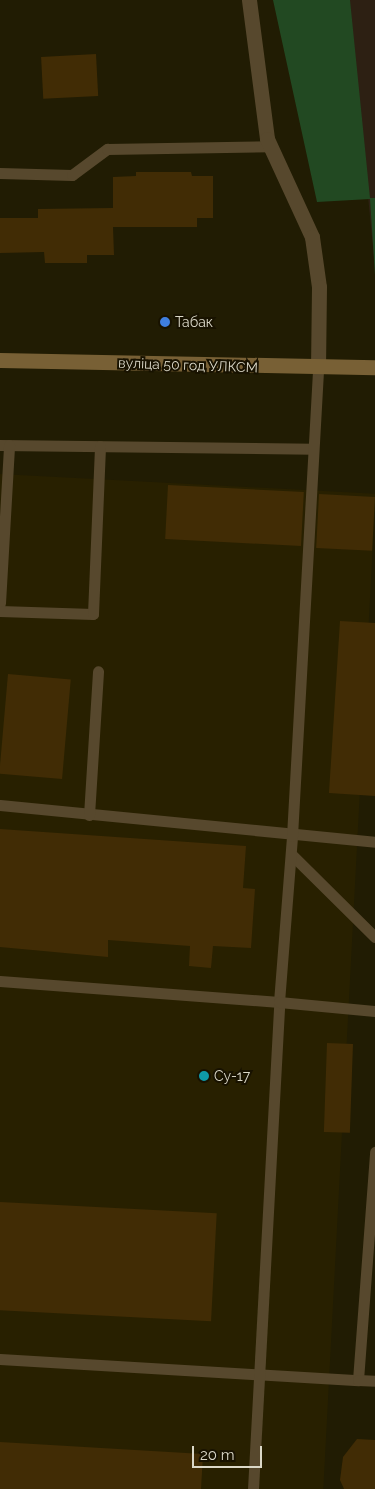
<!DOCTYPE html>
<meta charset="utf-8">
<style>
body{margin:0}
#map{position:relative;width:375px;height:1489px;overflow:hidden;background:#211c03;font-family:Raleway,sans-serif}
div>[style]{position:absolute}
.built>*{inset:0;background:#282000;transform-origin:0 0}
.education>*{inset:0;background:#2d2013}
.green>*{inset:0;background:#224922}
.building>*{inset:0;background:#412c05;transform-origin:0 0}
.lane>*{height:11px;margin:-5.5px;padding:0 5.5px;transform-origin:5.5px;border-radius:5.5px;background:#57482d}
.street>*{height:15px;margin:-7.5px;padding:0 7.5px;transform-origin:7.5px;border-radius:7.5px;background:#57482d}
.secondary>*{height:15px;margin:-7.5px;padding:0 7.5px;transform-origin:7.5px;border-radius:7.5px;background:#786035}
.dots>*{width:14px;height:14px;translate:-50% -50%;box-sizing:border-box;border:2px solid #181200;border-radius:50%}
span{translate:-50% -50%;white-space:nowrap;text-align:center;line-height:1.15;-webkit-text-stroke:4px #181200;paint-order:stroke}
.poi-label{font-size:14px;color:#dbd8c8}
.left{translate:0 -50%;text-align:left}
.street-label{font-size:14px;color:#dbd8c8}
.scale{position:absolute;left:192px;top:1446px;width:70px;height:22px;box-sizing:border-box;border:2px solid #dbd8c8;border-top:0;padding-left:6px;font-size:15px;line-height:18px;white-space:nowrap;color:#dbd8c8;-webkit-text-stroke:4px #181200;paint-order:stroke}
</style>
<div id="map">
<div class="built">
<div style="left:0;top:474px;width:376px;height:1015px;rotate:3deg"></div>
</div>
<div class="education">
<div style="clip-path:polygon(349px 0,375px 0,375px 268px,355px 64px)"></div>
</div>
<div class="green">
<div style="clip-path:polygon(273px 0,350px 0,370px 198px,375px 198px,375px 275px,370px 199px,317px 202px)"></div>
</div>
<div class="building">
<div style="left:96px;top:54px;width:42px;height:55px;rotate:87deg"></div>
<div style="clip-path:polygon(136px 172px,191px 172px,192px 176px,213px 176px,213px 218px,197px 218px,197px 227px,113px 227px,114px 255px,87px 255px,87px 263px,45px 263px,44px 252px,0 253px,0 218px,38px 218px,38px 209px,113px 208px,113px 177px,136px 176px)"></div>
<div style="left:168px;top:485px;width:136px;height:54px;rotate:3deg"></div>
<div style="left:319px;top:494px;width:56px;height:54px;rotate:3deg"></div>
<div style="clip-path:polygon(340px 621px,375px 623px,375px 796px,329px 793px)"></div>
<div style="left:8px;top:674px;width:63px;height:100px;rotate:5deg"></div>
<div style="clip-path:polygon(0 829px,246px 846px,243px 888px,255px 889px,251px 948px,213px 946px,211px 968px,189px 966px,190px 946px,108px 940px,108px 957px,0 947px)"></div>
<div style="left:327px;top:1043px;width:26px;height:89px;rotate:2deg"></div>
<div style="left:0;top:1202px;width:217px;height:108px;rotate:3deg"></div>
<div style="clip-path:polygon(357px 1439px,375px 1440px,375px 1489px,344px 1489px,340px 1480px,343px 1457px)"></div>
<div style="clip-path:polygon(0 1442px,203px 1454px,201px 1489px,0 1489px)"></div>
</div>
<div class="lane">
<div style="left:0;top:173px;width:72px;rotate:1.6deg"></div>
<div style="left:72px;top:175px;width:44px;rotate:-36.6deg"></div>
<div style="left:107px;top:149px;width:164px;rotate:-1deg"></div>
<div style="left:0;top:445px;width:313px;rotate:0.7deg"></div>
<div style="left:0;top:603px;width:158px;rotate:-86.7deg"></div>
<div style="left:0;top:611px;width:93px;rotate:1.8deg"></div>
<div style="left:93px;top:614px;width:168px;rotate:-87.6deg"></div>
<div style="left:0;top:805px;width:377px;rotate:5.6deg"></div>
<div style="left:89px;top:815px;width:144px;rotate:-86.4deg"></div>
<div style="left:291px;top:854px;width:118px;rotate:44.7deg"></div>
<div style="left:0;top:981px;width:280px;rotate:4.3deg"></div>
<div style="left:279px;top:1002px;width:167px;rotate:-85.5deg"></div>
<div style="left:292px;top:836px;width:469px;rotate:-86.8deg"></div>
<div style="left:0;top:1359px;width:359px;rotate:3.4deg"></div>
<div style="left:358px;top:1380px;width:229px;rotate:-85.7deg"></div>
<div style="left:358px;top:1380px;width:17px;rotate:3deg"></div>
<div style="left:253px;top:1489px;width:488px;rotate:-86.9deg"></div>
<div style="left:279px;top:1002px;width:96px;rotate:5.4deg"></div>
</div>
<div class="street">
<div style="left:249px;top:0;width:140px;rotate:82.6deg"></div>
<div style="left:267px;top:139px;width:108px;rotate:65.3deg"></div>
<div style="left:312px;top:237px;width:50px;rotate:82deg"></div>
<div style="left:319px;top:287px;width:81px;rotate:90.7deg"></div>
</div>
<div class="secondary">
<div style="left:0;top:360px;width:375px;rotate:1.1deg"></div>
</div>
<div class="dots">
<div style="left:165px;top:322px;background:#3f7fe0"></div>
<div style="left:204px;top:1076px;background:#0f9aa8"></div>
</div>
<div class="poi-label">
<span class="left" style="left:175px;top:322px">Табак</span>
<span class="left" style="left:214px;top:1076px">Су-17</span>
</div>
<div class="street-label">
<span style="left:188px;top:365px;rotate:2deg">вуліца 50 год УЛКСМ</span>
</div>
<div class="scale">20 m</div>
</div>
